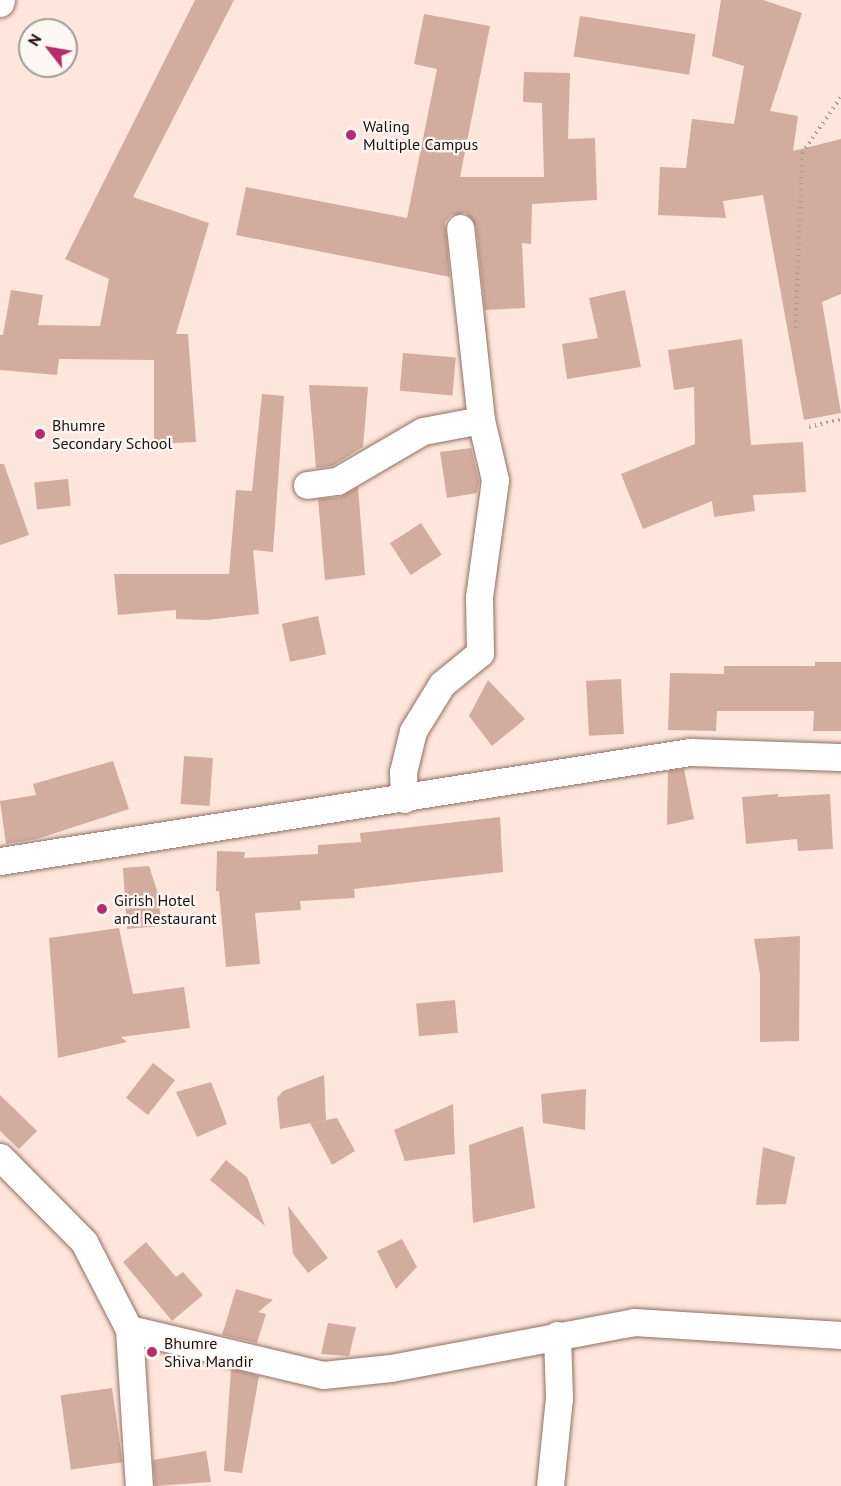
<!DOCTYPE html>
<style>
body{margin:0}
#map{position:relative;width:841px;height:1486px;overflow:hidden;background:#fee6dc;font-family:"PT Sans",sans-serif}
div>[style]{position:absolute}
.building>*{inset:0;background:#d3aca0;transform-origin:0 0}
.path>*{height:4px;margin-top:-2px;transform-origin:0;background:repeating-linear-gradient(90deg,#af9b92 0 1.5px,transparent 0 6px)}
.roads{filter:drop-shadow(0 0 2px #916f61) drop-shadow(0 0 2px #916f61)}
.street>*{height:27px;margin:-13.5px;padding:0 13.5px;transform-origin:13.5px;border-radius:13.5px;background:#fff}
.dots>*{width:16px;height:16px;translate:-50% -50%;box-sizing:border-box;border:3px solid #fff7f4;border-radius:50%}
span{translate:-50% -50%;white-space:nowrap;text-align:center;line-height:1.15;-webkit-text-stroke:4.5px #fff7f4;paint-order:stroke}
.poi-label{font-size:16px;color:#1e110b}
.left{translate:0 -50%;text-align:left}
.north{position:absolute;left:18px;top:18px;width:60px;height:60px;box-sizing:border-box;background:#fff7f4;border:2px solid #a59b97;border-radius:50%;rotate:301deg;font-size:16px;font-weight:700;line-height:24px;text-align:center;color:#1e110b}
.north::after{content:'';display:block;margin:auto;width:21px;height:27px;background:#b72d69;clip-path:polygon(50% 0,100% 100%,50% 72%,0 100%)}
</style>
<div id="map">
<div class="building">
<div style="clip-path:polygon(195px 0,234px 0,133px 197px,209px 223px,176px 334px,188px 334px,196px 442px,154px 444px,154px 360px,59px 359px,57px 375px,0 370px,0 335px,3px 335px,11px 290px,43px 295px,38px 325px,100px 326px,109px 279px,65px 259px)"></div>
<div style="clip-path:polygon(721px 0,763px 0,802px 13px,770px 111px,798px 116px,793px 151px,841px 139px,841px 294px,822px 302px,841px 413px,804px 420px,763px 195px,723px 201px,726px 218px,658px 215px,660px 167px,686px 168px,692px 119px,734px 124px,744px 66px,712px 56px)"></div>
<div style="clip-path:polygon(424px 14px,490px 26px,460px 177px,544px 177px,542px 103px,523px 102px,524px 72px,570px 73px,568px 139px,595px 138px,597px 200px,532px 204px,531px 244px,522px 243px,525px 308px,485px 310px,476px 226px,466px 213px,451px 215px,445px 222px,450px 277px,236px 235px,246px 187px,407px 218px,437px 69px,414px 64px)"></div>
<div style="left:580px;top:16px;width:117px;height:41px;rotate:9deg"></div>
<div style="clip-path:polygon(625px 290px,641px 367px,567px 379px,562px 344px,598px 338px,589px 298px)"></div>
<div style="clip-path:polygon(742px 339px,751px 445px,803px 442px,806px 492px,753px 495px,755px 511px,714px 517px,712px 501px,643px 529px,621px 474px,695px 444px,694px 387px,674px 390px,668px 350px)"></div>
<div style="left:403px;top:353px;width:53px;height:38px;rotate:5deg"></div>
<div style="clip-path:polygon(309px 385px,368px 387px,363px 447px,332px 466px,316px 468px)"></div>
<div style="clip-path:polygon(262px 394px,284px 396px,273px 552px,253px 550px,259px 614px,207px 620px,176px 619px,176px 610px,118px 615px,114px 574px,229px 574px,236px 490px,252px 491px)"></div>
<div style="clip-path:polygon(471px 448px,479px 481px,477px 493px,447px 498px,440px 452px)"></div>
<div style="clip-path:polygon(0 464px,4px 464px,29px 535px,0 545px)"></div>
<div style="left:68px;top:479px;width:27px;height:34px;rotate:84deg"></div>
<div style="clip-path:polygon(358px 487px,365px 575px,325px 580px,318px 499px,340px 497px)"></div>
<div style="left:421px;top:523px;width:38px;height:37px;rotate:57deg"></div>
<div style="left:318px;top:616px;width:39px;height:37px;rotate:78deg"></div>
<div style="clip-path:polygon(815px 662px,841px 662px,841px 731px,813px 731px,814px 711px,717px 711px,716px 731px,668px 730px,670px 673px,724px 674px,724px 666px,815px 666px)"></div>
<div style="left:621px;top:679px;width:55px;height:35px;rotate:87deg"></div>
<div style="clip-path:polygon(488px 680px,525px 719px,492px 746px,469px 716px)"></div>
<div style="left:184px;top:756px;width:29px;height:48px;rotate:4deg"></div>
<div style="clip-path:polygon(113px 761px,129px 809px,37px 839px,6px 844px,0 801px,36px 795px,33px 784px)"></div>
<div style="clip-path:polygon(684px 769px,694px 819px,667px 825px,668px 771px)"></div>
<div style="clip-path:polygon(778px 794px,778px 797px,830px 794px,833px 849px,798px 851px,797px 839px,746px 844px,742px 797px)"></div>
<div style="clip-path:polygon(500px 817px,503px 872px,354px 889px,355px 898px,300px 901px,301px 910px,255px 913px,260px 964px,226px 967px,219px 891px,216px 891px,217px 851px,245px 852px,244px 858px,318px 854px,318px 845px,361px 842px,360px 833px)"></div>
<div style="clip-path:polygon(149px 866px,159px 896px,161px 926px,127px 929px,123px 868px)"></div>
<div style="clip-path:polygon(119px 928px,133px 994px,184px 987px,190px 1028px,121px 1037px,127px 1042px,58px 1058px,49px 938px)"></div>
<div style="clip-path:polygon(800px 936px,799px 1041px,760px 1042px,760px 975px,754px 939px)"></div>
<div style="left:455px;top:1000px;width:33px;height:39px;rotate:85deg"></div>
<div style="left:153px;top:1063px;width:28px;height:44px;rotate:38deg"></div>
<div style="clip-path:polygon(324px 1075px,326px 1120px,280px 1129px,277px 1098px,283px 1091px)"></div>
<div style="clip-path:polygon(211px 1082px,227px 1124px,197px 1137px,176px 1092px)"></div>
<div style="clip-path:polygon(586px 1089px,585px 1130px,543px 1123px,541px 1094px)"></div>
<div style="clip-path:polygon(0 1095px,37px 1131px,19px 1149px,0 1131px)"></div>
<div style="clip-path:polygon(453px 1104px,455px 1154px,405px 1161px,394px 1130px)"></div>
<div style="clip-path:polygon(337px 1118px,355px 1151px,332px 1165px,310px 1123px)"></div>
<div style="clip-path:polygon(523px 1126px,535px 1208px,473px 1223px,469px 1145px)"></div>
<div style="clip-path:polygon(763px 1147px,795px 1157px,786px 1204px,756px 1205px)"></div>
<div style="clip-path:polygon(226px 1160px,247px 1177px,265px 1226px,210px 1180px)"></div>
<div style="clip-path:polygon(288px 1206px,328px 1258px,308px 1273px,293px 1254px)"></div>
<div style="clip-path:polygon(402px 1239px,417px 1267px,396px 1289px,377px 1251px)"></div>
<div style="clip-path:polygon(146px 1242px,176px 1277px,183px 1272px,203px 1295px,172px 1321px,123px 1262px)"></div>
<div style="clip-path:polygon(236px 1289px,273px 1300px,258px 1312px,266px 1314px,257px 1343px,222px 1335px)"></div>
<div style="clip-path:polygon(328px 1323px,356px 1327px,349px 1356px,321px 1354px)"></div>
<div style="clip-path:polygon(231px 1369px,259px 1376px,242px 1473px,224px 1471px)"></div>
<div style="left:112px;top:1388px;width:75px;height:52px;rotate:82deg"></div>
<div style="clip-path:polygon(206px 1451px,211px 1482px,155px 1486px,153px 1460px)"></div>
</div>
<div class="path">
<div style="left:796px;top:328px;width:175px;rotate:-88deg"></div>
<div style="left:802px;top:153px;width:68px;rotate:-55.1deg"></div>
<div style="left:809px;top:427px;width:33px;rotate:-14deg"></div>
</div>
<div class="roads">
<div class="street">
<div style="left:0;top:3px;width:3px;rotate:-72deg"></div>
<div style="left:307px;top:485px;width:30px;rotate:-8deg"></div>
<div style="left:337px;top:481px;width:99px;rotate:-30.2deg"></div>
<div style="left:423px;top:431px;width:59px;rotate:-10.7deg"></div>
<div style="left:404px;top:799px;width:27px;rotate:-92deg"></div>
<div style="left:403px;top:772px;width:42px;rotate:-76.3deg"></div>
<div style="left:413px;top:731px;width:55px;rotate:-58.3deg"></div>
<div style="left:442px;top:684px;width:49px;rotate:-39.2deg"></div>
<div style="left:480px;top:653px;width:56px;rotate:-91deg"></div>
<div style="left:479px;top:597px;width:118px;rotate:-82.2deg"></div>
<div style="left:495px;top:480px;width:62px;rotate:-103.1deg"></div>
<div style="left:481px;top:420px;width:193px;rotate:-96.2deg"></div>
<div style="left:0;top:861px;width:699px;rotate:-8.98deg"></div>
<div style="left:690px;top:752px;width:151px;rotate:1.9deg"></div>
<div style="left:0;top:1157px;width:120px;rotate:45.3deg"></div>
<div style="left:84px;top:1242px;width:98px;rotate:62.7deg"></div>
<div style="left:129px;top:1329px;width:157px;rotate:86.4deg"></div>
<div style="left:129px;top:1329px;width:199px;rotate:13.3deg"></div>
<div style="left:323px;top:1375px;width:68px;rotate:-5.9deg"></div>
<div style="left:391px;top:1368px;width:247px;rotate:-10.7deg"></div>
<div style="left:634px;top:1322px;width:207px;rotate:3.6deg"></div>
<div style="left:550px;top:1486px;width:88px;rotate:-84.2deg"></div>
<div style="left:559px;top:1398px;width:63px;rotate:-91.8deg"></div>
</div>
</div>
<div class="dots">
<div style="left:351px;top:135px;background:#b72d69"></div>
<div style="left:40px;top:434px;background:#b72d69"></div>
<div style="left:102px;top:909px;background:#b72d69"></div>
<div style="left:152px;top:1352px;background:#b72d69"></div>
</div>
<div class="poi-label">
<span class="left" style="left:363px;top:135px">Waling<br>Multiple Campus</span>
<span class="left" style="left:52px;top:434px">Bhumre<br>Secondary School</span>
<span class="left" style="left:114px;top:909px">Girish Hotel<br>and Restaurant</span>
<span class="left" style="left:164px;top:1352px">Bhumre<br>Shiva Mandir</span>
</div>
<div class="north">N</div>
</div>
